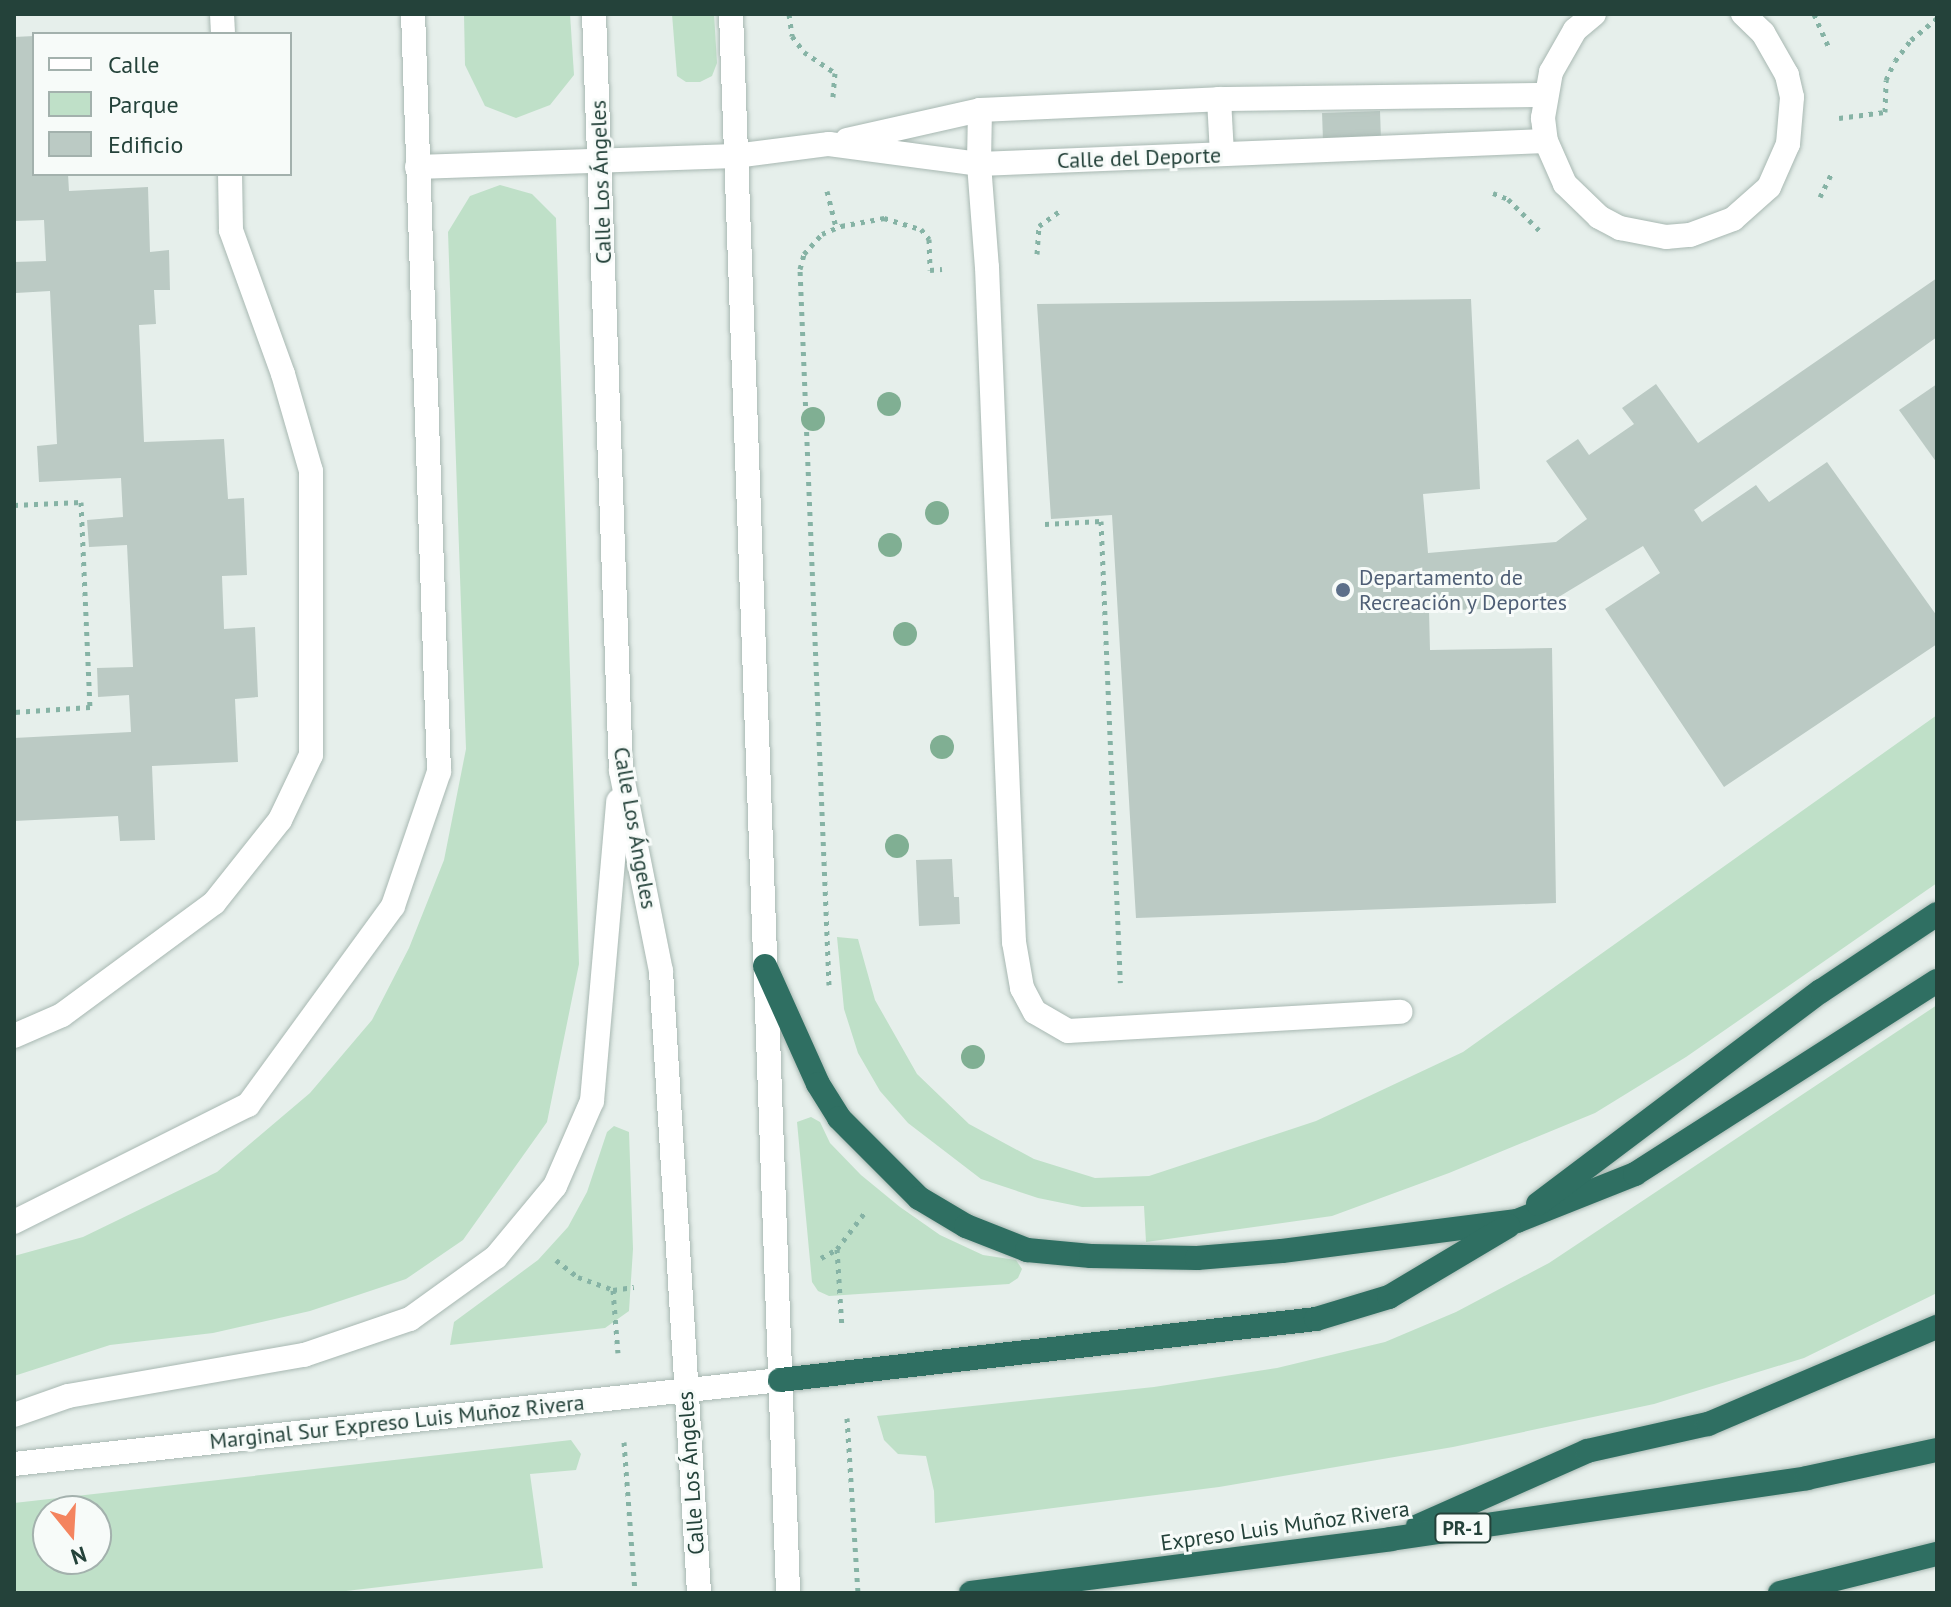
<!DOCTYPE html>
<meta charset="utf-8">
<style>
body{margin:0}
#map{position:relative;width:1951px;height:1607px;overflow:hidden;background:#e6efeb;font-family:"PT Sans",sans-serif}
div>[style]{position:absolute}
.green>*{inset:0;background:#bfe0c8}
.building>*{inset:0;background:#bbcac4;transform-origin:0 0}
.path>*{height:5px;margin-top:-2.5px;transform-origin:0;background:repeating-linear-gradient(90deg,#86b3a5 0 4px,transparent 0 10px)}
.roads{filter:drop-shadow(0 0 2px #a8b8b2) drop-shadow(0 0 2px #a8b8b2)}
.minor>*{height:24px;margin:-12px;padding:0 12px;transform-origin:12px;border-radius:12px;background:#fff}
.highway>*{height:24px;margin:-12px;padding:0 12px;transform-origin:12px;border-radius:12px;background:#2f6f62}
.trees>*{width:24px;height:24px;margin:-12px;border-radius:50%;background:#80af93}
.dots>*{width:22px;height:22px;translate:-50% -50%;box-sizing:border-box;border:4px solid #f7fbf9;border-radius:50%}
span{translate:-50% -50%;white-space:nowrap;text-align:center;line-height:1.15;-webkit-text-stroke:6px #f7fbf9;paint-order:stroke}
.shield-label span{padding:2px 6px;background:#f7fbf9;border:2px solid;border-radius:6px;-webkit-text-stroke-width:0}
.shield-label{font-size:20px;color:#24423a;font-weight:700}
.street-label{font-size:22px;color:#24423a}
.service-label{font-size:22px;color:#4e5e75}
.left{translate:0 -50%;text-align:left}
.frame{position:absolute;inset:0;border:16px solid #24423a;pointer-events:none}
.legend{position:absolute;left:32px;top:32px;width:260px;height:144px;box-sizing:border-box;background:#f7fbf9;border:2px solid #a3b1ad;margin:0;padding:10px 14px;list-style:none;font-size:24px;color:#24423a}
.legend li{display:flex;align-items:center;gap:16px;height:40px}
.legend b{width:40px;border:2px solid #a3b1ad}
.north{position:absolute;left:32px;top:1495px;width:80px;height:80px;box-sizing:border-box;background:#f7fbf9;border:2px solid #a3b1ad;border-radius:50%;rotate:162deg;font-size:22px;font-weight:700;line-height:32px;text-align:center;color:#24423a}
.north::after{content:'';display:block;margin:auto;width:28px;height:36px;background:#f4845f;clip-path:polygon(50% 0,100% 100%,50% 72%,0 100%)}
</style>
<div id="map">
<div class="green">
<div style="clip-path:polygon(464px 14px,570px 14px,574px 75px,550px 105px,516px 118px,485px 106px,465px 65px)"></div>
<div style="clip-path:polygon(672px 14px,714px 14px,717px 63px,712px 76px,700px 82px,686px 82px,677px 76px)"></div>
<div style="clip-path:polygon(500px 185px,532px 194px,556px 218px,579px 964px,547px 1122px,463px 1240px,406px 1279px,310px 1311px,213px 1333px,110px 1345px,14px 1376px,14px 1256px,83px 1237px,217px 1172px,310px 1093px,372px 1020px,409px 948px,444px 860px,466px 749px,448px 232px,470px 196px)"></div>
<div style="clip-path:polygon(1937px 715px,1937px 883px,1686px 1057px,1595px 1113px,1449px 1173px,1332px 1216px,1146px 1242px,1144px 1206px,1082px 1207px,1038px 1198px,981px 1179px,908px 1123px,880px 1091px,858px 1053px,844px 1009px,837px 937px,858px 939px,875px 1000px,917px 1074px,969px 1124px,1034px 1159px,1095px 1178px,1149px 1176px,1316px 1121px,1463px 1052px)"></div>
<div style="clip-path:polygon(1937px 1005px,1937px 1293px,1804px 1358px,1654px 1404px,1453px 1447px,1219px 1487px,935px 1523px,934px 1491px,926px 1456px,898px 1454px,884px 1440px,877px 1416px,1154px 1387px,1277px 1368px,1385px 1342px,1456px 1312px,1549px 1263px)"></div>
<div style="clip-path:polygon(811px 1117px,820px 1122px,830px 1143px,861px 1175px,900px 1207px,940px 1235px,983px 1255px,1016px 1260px,1022px 1269px,1018px 1278px,1009px 1284px,829px 1296px,818px 1291px,812px 1282px,797px 1122px)"></div>
<div style="clip-path:polygon(614px 1126px,629px 1132px,633px 1249px,629px 1311px,605px 1328px,450px 1345px,454px 1322px,538px 1260px,568px 1227px,587px 1192px,607px 1132px)"></div>
<div style="clip-path:polygon(evenodd,571px 1440px,581px 1454px,576px 1470px,530px 1474px,543px 1568px,329px 1593px,14px 1593px,14px 1503px,571px 1440px,96px 1511px,96px 1559px,48px 1559px,48px 1511px,96px 1511px)"></div>
</div>
<div class="building">
<div style="clip-path:polygon(34px 36px,34px 174px,68px 174px,69px 191px,148px 187px,150px 252px,169px 250px,170px 290px,154px 290px,156px 324px,139px 325px,144px 442px,224px 439px,228px 499px,244px 498px,247px 575px,222px 576px,224px 629px,255px 627px,258px 697px,235px 699px,238px 762px,152px 766px,155px 840px,120px 841px,118px 816px,14px 821px,14px 738px,131px 732px,129px 695px,98px 697px,97px 668px,133px 667px,127px 545px,89px 547px,87px 520px,123px 517px,121px 478px,39px 482px,37px 446px,57px 444px,50px 291px,16px 293px,14px 262px,46px 261px,44px 220px,14px 221px,14px 37px)"></div>
<div style="left:1380px;top:111px;width:28px;height:58px;rotate:88deg"></div>
<div style="clip-path:polygon(1937px 278px,1937px 337px,1694px 510px,1702px 522px,1756px 485px,1769px 502px,1827px 462px,1937px 616px,1937px 644px,1724px 787px,1605px 609px,1660px 573px,1643px 546px,1542px 607px,1429px 611px,1430px 650px,1552px 648px,1556px 903px,1136px 918px,1112px 515px,1051px 519px,1037px 304px,1471px 299px,1480px 489px,1423px 494px,1428px 553px,1556px 542px,1587px 519px,1546px 461px,1578px 439px,1589px 455px,1634px 424px,1622px 408px,1656px 384px,1698px 443px)"></div>
<div style="clip-path:polygon(1937px 384px,1937px 463px,1899px 410px)"></div>
<div style="clip-path:polygon(952px 859px,954px 897px,959px 897px,960px 924px,919px 926px,916px 860px)"></div>
</div>
<div class="path">
<div style="left:789px;top:14px;width:22px;rotate:82deg"></div>
<div style="left:792px;top:36px;width:20px;rotate:53deg"></div>
<div style="left:804px;top:52px;width:37px;rotate:34deg"></div>
<div style="left:835px;top:73px;width:24px;rotate:95deg"></div>
<div style="left:1814px;top:14px;width:35px;rotate:66deg"></div>
<div style="left:1839px;top:118px;width:46px;rotate:-7.4deg"></div>
<div style="left:1885px;top:112px;width:32px;rotate:-88deg"></div>
<div style="left:1886px;top:80px;width:21px;rotate:-65deg"></div>
<div style="left:1895px;top:61px;width:26px;rotate:-53deg"></div>
<div style="left:1911px;top:40px;width:34px;rotate:-40deg"></div>
<div style="left:827px;top:191px;width:38px;rotate:76deg"></div>
<div style="left:1493px;top:193px;width:16px;rotate:22deg"></div>
<div style="left:1508px;top:199px;width:49px;rotate:45deg"></div>
<div style="left:1820px;top:197px;width:25px;rotate:-64deg"></div>
<div style="left:1037px;top:254px;width:28px;rotate:-86deg"></div>
<div style="left:1039px;top:226px;width:26px;rotate:-36deg"></div>
<div style="left:14px;top:505px;width:67px;rotate:-2.6deg"></div>
<div style="left:81px;top:502px;width:205px;rotate:87.5deg"></div>
<div style="left:90px;top:707px;width:76px;rotate:176.2deg"></div>
<div style="left:1045px;top:524px;width:56px;rotate:-3.1deg"></div>
<div style="left:1101px;top:521px;width:462px;rotate:87.6deg"></div>
<div style="left:829px;top:985px;width:717px;rotate:-92.32deg"></div>
<div style="left:800px;top:269px;width:16px;rotate:-75deg"></div>
<div style="left:804px;top:254px;width:27px;rotate:-48deg"></div>
<div style="left:822px;top:234px;width:21px;rotate:-23deg"></div>
<div style="left:841px;top:226px;width:44px;rotate:-10.5deg"></div>
<div style="left:884px;top:218px;width:39px;rotate:17deg"></div>
<div style="left:921px;top:229px;width:13px;rotate:51deg"></div>
<div style="left:929px;top:239px;width:31px;rotate:88deg"></div>
<div style="left:930px;top:270px;width:12px;rotate:-5deg"></div>
<div style="left:837px;top:1249px;width:79px;rotate:86.4deg"></div>
<div style="left:821px;top:1258px;width:18px;rotate:-29deg"></div>
<div style="left:837px;top:1249px;width:48px;rotate:-52.7deg"></div>
<div style="left:556px;top:1260px;width:28px;rotate:38deg"></div>
<div style="left:578px;top:1277px;width:37px;rotate:20deg"></div>
<div style="left:613px;top:1290px;width:21px;rotate:-8deg"></div>
<div style="left:613px;top:1290px;width:63px;rotate:85.5deg"></div>
<div style="left:847px;top:1418px;width:175px;rotate:86.4deg"></div>
<div style="left:624px;top:1442px;width:151px;rotate:85.8deg"></div>
</div>
<div class="roads">
<div class="minor">
<div style="left:222px;top:14px;width:20px;rotate:87deg"></div>
<div style="left:594px;top:14px;width:757px;rotate:87.96deg"></div>
<div style="left:621px;top:771px;width:204px;rotate:78.7deg"></div>
<div style="left:661px;top:971px;width:623px;rotate:86.5deg"></div>
<div style="left:731px;top:14px;width:1580px;rotate:87.93deg"></div>
<div style="left:1594px;top:14px;width:25px;rotate:140deg"></div>
<div style="left:1575px;top:30px;width:48px;rotate:119.7deg"></div>
<div style="left:1551px;top:72px;width:47px;rotate:99.9deg"></div>
<div style="left:1543px;top:118px;width:23px;rotate:83deg"></div>
<div style="left:1546px;top:141px;width:47px;rotate:66.2deg"></div>
<div style="left:1565px;top:184px;width:47px;rotate:44.1deg"></div>
<div style="left:1599px;top:217px;width:24px;rotate:28deg"></div>
<div style="left:1620px;top:228px;width:47px;rotate:11.1deg"></div>
<div style="left:1666px;top:237px;width:24px;rotate:-5deg"></div>
<div style="left:1690px;top:235px;width:46px;rotate:-20.4deg"></div>
<div style="left:1733px;top:219px;width:48px;rotate:-41.6deg"></div>
<div style="left:1769px;top:187px;width:47px;rotate:-66.2deg"></div>
<div style="left:1788px;top:144px;width:47px;rotate:-85.1deg"></div>
<div style="left:1792px;top:97px;width:23px;rotate:-103deg"></div>
<div style="left:1787px;top:75px;width:48px;rotate:-119.7deg"></div>
<div style="left:1763px;top:33px;width:28px;rotate:-136deg"></div>
<div style="left:1219px;top:99px;width:55px;rotate:86.9deg"></div>
<div style="left:980px;top:110px;width:54px;rotate:91.1deg"></div>
<div style="left:979px;top:164px;width:103px;rotate:85.6deg"></div>
<div style="left:987px;top:267px;width:676px;rotate:87.71deg"></div>
<div style="left:1014px;top:942px;width:47px;rotate:80.1deg"></div>
<div style="left:1022px;top:988px;width:27px;rotate:62deg"></div>
<div style="left:1035px;top:1012px;width:38px;rotate:30deg"></div>
<div style="left:1068px;top:1031px;width:333px;rotate:-3.3deg"></div>
<div style="left:847px;top:140px;width:136px;rotate:-12.7deg"></div>
<div style="left:980px;top:110px;width:239px;rotate:-2.6deg"></div>
<div style="left:1219px;top:99px;width:326px;rotate:-0.7deg"></div>
<div style="left:417px;top:167px;width:318px;rotate:-2deg"></div>
<div style="left:735px;top:156px;width:95px;rotate:-7.3deg"></div>
<div style="left:829px;top:144px;width:151px;rotate:7.6deg"></div>
<div style="left:979px;top:164px;width:567px;rotate:-2.32deg"></div>
<div style="left:14px;top:1036px;width:52px;rotate:-23.6deg"></div>
<div style="left:62px;top:1015px;width:189px;rotate:-36.4deg"></div>
<div style="left:214px;top:903px;width:106px;rotate:-51.5deg"></div>
<div style="left:280px;top:820px;width:72px;rotate:-64.5deg"></div>
<div style="left:311px;top:755px;width:284px;rotate:-90deg"></div>
<div style="left:311px;top:471px;width:101px;rotate:-106.1deg"></div>
<div style="left:283px;top:374px;width:153px;rotate:-109.9deg"></div>
<div style="left:231px;top:230px;width:56px;rotate:-91deg"></div>
<div style="left:14px;top:1222px;width:262px;rotate:-26.6deg"></div>
<div style="left:248px;top:1105px;width:246px;rotate:-53.9deg"></div>
<div style="left:393px;top:906px;width:142px;rotate:-71.1deg"></div>
<div style="left:439px;top:772px;width:758px;rotate:-91.96deg"></div>
<div style="left:14px;top:1415px;width:57px;rotate:-19.4deg"></div>
<div style="left:68px;top:1396px;width:240px;rotate:-9.9deg"></div>
<div style="left:304px;top:1355px;width:112px;rotate:-18.8deg"></div>
<div style="left:410px;top:1319px;width:106px;rotate:-35.8deg"></div>
<div style="left:496px;top:1257px;width:92px;rotate:-50.3deg"></div>
<div style="left:555px;top:1186px;width:93px;rotate:-66.5deg"></div>
<div style="left:592px;top:1101px;width:301px;rotate:-85deg"></div>
<div style="left:14px;top:1464px;width:771px;rotate:-6.26deg"></div>
</div>
<div class="highway">
<div style="left:765px;top:966px;width:129px;rotate:65.8deg"></div>
<div style="left:818px;top:1084px;width:40px;rotate:58deg"></div>
<div style="left:839px;top:1118px;width:113px;rotate:45deg"></div>
<div style="left:919px;top:1198px;width:55px;rotate:30.8deg"></div>
<div style="left:966px;top:1226px;width:66px;rotate:21.5deg"></div>
<div style="left:1027px;top:1250px;width:64px;rotate:5.4deg"></div>
<div style="left:1091px;top:1256px;width:106px;rotate:1.1deg"></div>
<div style="left:1197px;top:1258px;width:85px;rotate:-4.7deg"></div>
<div style="left:1282px;top:1251px;width:237px;rotate:-7.3deg"></div>
<div style="left:1517px;top:1221px;width:127px;rotate:-21.7deg"></div>
<div style="left:1635px;top:1174px;width:358px;rotate:-32.6deg"></div>
<div style="left:1538px;top:1204px;width:354px;rotate:-37deg"></div>
<div style="left:1821px;top:991px;width:139px;rotate:-33.6deg"></div>
<div style="left:780px;top:1380px;width:539px;rotate:-6.49deg"></div>
<div style="left:1316px;top:1319px;width:76px;rotate:-16.8deg"></div>
<div style="left:1389px;top:1297px;width:139px;rotate:-30.8deg"></div>
<div style="left:1418px;top:1526px;width:185px;rotate:-23.9deg"></div>
<div style="left:1587px;top:1451px;width:124px;rotate:-12.6deg"></div>
<div style="left:1708px;top:1424px;width:249px;rotate:-23deg"></div>
<div style="left:971px;top:1593px;width:423px;rotate:-7.3deg"></div>
<div style="left:1391px;top:1539px;width:420px;rotate:-8.3deg"></div>
<div style="left:1807px;top:1478px;width:133px;rotate:-12.2deg"></div>
<div style="left:1780px;top:1593px;width:162px;rotate:-14deg"></div>
</div>
</div>
<div class="trees">
<div style="left:889px;top:404px"></div>
<div style="left:813px;top:419px"></div>
<div style="left:937px;top:513px"></div>
<div style="left:890px;top:545px"></div>
<div style="left:905px;top:634px"></div>
<div style="left:942px;top:747px"></div>
<div style="left:897px;top:846px"></div>
<div style="left:973px;top:1057px"></div>
</div>
<div class="dots">
<div style="left:1343px;top:590px;background:#5c6f8a"></div>
</div>
<div class="shield-label">
<span style="left:1463px;top:1528px">PR-1</span>
</div>
<div class="street-label">
<span style="left:1139px;top:158px;rotate:-2deg">Calle del Deporte</span>
<span style="left:601px;top:182px;rotate:-92deg">Calle Los Ángeles</span>
<span style="left:635px;top:828px;rotate:80deg">Calle Los Ángeles</span>
<span style="left:397px;top:1422px;rotate:-6deg">Marginal Sur Expreso Luis Muñoz Rivera</span>
<span style="left:691px;top:1473px;rotate:-94deg">Calle Los Ángeles</span>
<span style="left:1285px;top:1526px;rotate:-8deg">Expreso Luis Muñoz Rivera</span>
</div>
<div class="service-label">
<span class="left" style="left:1359px;top:590px">Departamento de<br>Recreación y Deportes</span>
</div>
<div class="frame"></div>
<ul class="legend">
<li><b style="height:10px;background:#fff"></b>Calle</li>
<li><b style="height:22px;background:#bfe0c8"></b>Parque</li>
<li><b style="height:22px;background:#bbcac4"></b>Edificio</li>
</ul>
<div class="north">N</div>
</div>
